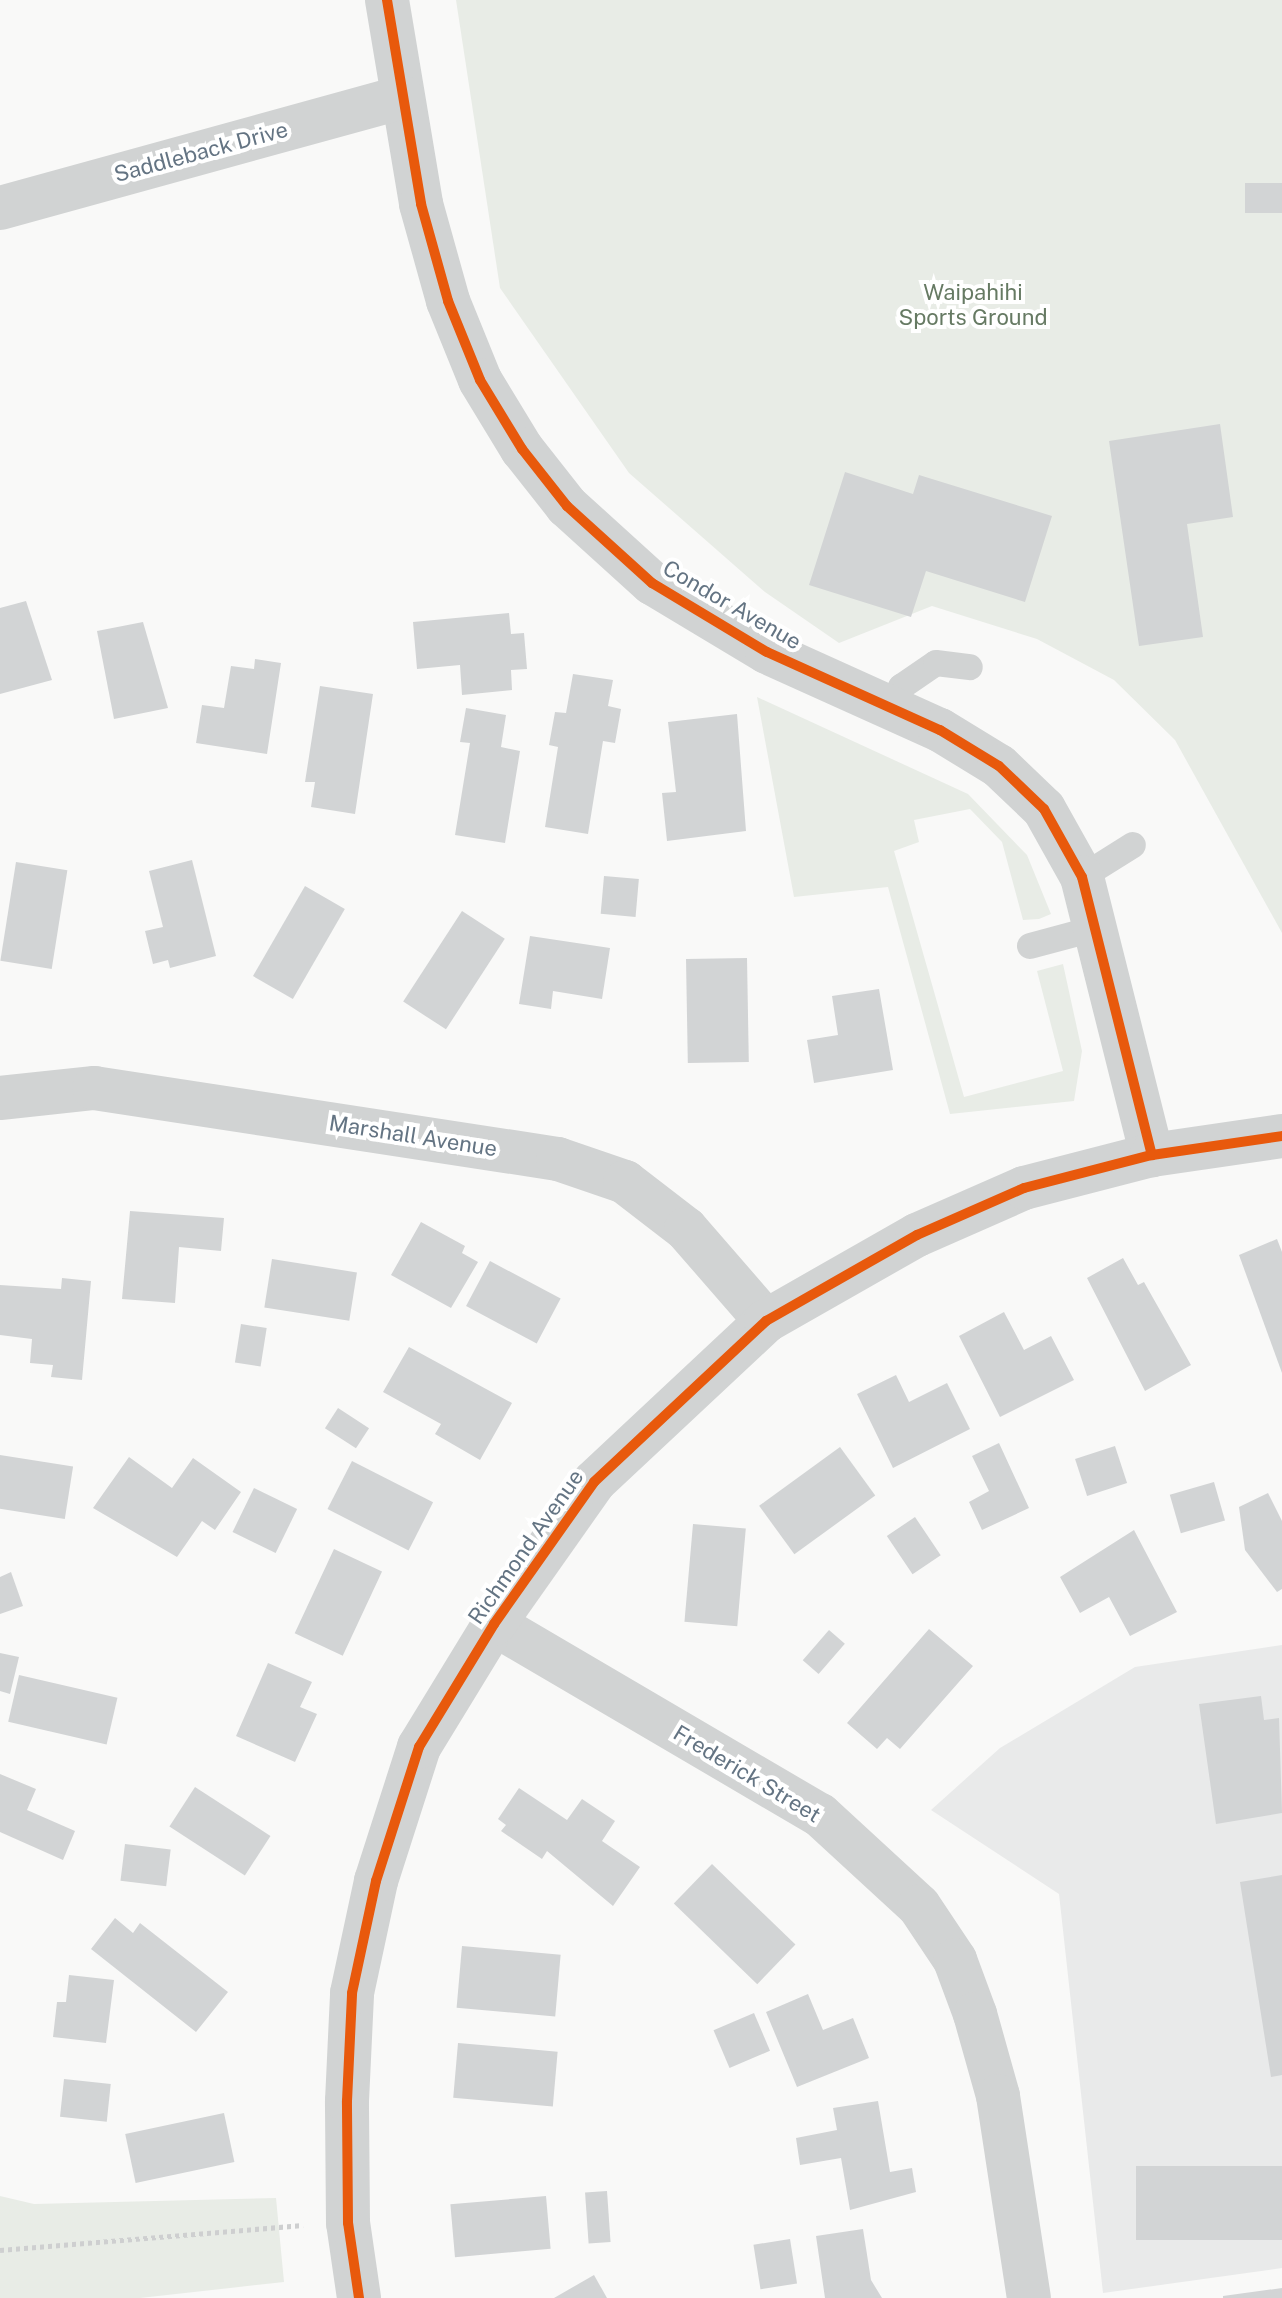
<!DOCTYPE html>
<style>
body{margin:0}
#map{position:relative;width:1282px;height:2298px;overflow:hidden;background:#f9f9f8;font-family:"Public Sans",sans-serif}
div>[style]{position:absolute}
.built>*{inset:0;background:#e9eaea}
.green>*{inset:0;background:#e8ece6}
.building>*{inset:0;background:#d2d4d5;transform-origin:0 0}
.path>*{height:5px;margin-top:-2.5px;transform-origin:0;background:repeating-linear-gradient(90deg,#cecfd0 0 4px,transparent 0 8px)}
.service>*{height:26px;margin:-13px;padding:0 13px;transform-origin:13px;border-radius:13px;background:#d1d3d3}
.minor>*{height:44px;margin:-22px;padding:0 22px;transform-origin:22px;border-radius:22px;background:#d1d3d3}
.tertiary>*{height:44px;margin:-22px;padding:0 22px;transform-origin:22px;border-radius:22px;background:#d1d3d3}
.cycleway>*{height:10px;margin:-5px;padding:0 5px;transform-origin:5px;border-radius:5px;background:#e8590c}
span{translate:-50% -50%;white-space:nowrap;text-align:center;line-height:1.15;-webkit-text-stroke:8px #fff;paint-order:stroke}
.street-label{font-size:22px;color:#647483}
.park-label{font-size:22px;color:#667a63}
</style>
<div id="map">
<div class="built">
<div style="clip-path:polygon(1282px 1645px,1282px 2268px,1103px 2293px,1059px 1894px,931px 1810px,1000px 1748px,1135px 1667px)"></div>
</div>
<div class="green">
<div style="clip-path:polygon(456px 0,1282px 0,1282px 933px,1175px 740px,1114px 680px,1037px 639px,932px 606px,839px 643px,765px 592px,629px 473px,500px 288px)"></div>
<div style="clip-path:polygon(757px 697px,968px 794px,1027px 855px,1051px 914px,1039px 919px,1023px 920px,1002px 842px,970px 809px,914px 820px,919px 842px,894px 851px,964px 1097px,1063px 1071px,1037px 971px,1063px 964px,1082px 1051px,1074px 1101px,950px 1114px,888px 887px,794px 897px)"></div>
<div style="clip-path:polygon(0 2196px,34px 2204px,276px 2198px,284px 2282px,140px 2298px,0 2298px)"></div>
</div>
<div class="building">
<div style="left:1282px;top:183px;width:30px;height:37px;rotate:90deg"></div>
<div style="clip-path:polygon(1220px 424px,1233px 517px,1187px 524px,1203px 637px,1139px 646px,1109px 441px)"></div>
<div style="clip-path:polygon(845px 472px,913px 494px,919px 475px,1052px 516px,1025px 602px,926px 571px,911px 617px,809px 585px)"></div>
<div style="clip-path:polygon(26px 601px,52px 680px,0 694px,0 608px)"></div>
<div style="clip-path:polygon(509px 613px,511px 634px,524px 633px,527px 669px,511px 670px,512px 690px,462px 695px,460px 665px,417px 669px,413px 622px)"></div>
<div style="clip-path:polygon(143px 622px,168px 708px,114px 719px,97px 631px)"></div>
<div style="clip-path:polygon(255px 659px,281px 663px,267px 754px,196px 743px,202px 705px,224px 708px,231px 666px,254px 669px)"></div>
<div style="clip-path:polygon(573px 674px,613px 680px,608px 706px,621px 709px,615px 743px,603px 741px,588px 834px,545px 827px,558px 747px,549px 745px,555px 712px,566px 713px)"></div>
<div style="clip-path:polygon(320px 686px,373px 694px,355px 814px,311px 807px,315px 782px,305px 782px)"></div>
<div style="clip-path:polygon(466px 708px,506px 715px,501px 747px,520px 751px,505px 843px,455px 835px,470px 743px,460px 742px)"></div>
<div style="clip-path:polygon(737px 714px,746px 831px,667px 841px,662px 793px,676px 792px,668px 722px)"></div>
<div style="clip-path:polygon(192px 860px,216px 956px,170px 968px,168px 960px,153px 964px,145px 931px,163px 927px,149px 871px)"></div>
<div style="left:16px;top:862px;width:52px;height:100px;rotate:9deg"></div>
<div style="left:604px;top:876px;width:35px;height:38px;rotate:5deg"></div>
<div style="left:305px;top:886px;width:46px;height:104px;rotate:30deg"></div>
<div style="left:462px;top:911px;width:51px;height:108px;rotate:33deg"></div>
<div style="clip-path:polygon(530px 936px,610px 948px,602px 999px,553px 991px,551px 1009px,519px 1004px)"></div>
<div style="left:747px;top:958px;width:104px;height:61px;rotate:89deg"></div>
<div style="clip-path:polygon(879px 989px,893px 1070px,814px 1083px,807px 1040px,838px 1035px,832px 996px)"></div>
<div style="clip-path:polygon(130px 1211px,224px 1218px,221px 1251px,179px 1247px,175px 1303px,122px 1299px)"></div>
<div style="clip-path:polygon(421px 1222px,465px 1246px,462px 1253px,478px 1262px,451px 1308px,391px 1275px)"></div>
<div style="clip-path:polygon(1277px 1239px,1282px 1252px,1282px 1373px,1239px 1255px)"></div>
<div style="clip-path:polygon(1123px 1258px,1138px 1285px,1144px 1282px,1191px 1365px,1145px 1391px,1087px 1278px)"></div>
<div style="left:272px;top:1259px;width:86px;height:49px;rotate:9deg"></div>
<div style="left:490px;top:1261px;width:80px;height:51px;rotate:28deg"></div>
<div style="clip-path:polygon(62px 1278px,91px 1281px,82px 1380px,51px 1377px,53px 1365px,30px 1363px,32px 1339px,0 1335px,0 1285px,61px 1289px)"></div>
<div style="clip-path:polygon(1004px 1312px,1024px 1350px,1051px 1336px,1074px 1380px,1000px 1417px,959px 1336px)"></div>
<div style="left:241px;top:1324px;width:26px;height:39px;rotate:9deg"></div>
<div style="clip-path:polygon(409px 1347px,512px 1403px,480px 1460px,435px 1434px,441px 1424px,383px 1392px)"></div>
<div style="clip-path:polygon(896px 1375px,909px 1402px,947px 1383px,970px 1429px,893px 1468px,857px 1394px)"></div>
<div style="left:338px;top:1408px;width:37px;height:24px;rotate:33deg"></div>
<div style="clip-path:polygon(999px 1443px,1029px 1508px,982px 1530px,969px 1502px,989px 1491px,972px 1456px)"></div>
<div style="left:1115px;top:1446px;width:39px;height:42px;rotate:72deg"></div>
<div style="left:840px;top:1447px;width:60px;height:100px;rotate:54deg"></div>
<div style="left:0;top:1455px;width:74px;height:53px;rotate:9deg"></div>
<div style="clip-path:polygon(129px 1457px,172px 1488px,193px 1458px,241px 1492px,215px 1530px,202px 1521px,177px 1557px,93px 1508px)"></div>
<div style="left:352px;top:1461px;width:91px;height:54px;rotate:27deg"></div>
<div style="left:1214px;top:1482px;width:40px;height:46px;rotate:74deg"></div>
<div style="left:254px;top:1488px;width:48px;height:49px;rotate:26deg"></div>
<div style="clip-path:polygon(1268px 1493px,1282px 1521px,1282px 1589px,1277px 1592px,1245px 1550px,1239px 1507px)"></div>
<div style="left:915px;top:1517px;width:46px;height:34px;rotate:56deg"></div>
<div style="left:693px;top:1524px;width:53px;height:98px;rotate:5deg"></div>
<div style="clip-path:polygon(1134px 1530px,1177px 1612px,1130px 1636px,1109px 1597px,1080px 1613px,1060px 1577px)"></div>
<div style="left:334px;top:1549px;width:53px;height:93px;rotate:25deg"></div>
<div style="clip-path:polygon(11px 1572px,23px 1606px,0 1614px,0 1577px)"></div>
<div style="clip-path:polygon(929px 1629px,973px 1666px,900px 1749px,887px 1738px,877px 1749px,847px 1723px)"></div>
<div style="left:829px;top:1630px;width:21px;height:40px;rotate:41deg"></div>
<div style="clip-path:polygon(0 1653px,19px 1657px,10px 1694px,0 1691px)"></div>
<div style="clip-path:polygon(268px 1663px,312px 1682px,300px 1707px,317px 1714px,295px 1762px,236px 1736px)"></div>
<div style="left:19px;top:1675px;width:101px;height:48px;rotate:13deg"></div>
<div style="clip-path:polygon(1261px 1696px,1264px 1720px,1279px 1718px,1282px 1813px,1216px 1824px,1199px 1704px)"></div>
<div style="clip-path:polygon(0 1774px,36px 1789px,27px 1810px,75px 1831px,63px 1860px,0 1832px)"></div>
<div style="left:195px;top:1787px;width:90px;height:47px;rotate:33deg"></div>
<div style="clip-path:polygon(519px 1788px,567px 1820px,582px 1799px,615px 1821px,602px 1841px,640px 1867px,613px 1906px,547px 1851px,542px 1859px,501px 1831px,506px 1825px,498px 1819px)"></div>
<div style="left:125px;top:1844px;width:46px;height:37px;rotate:7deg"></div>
<div style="left:712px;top:1864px;width:116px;height:55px;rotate:44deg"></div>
<div style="clip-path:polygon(1282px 1875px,1282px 2075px,1271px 2077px,1240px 1882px)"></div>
<div style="clip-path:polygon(115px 1918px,133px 1933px,140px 1923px,228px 1992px,196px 2032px,91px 1949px)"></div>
<div style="left:462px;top:1946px;width:99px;height:62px;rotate:5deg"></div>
<div style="clip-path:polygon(69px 1975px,114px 1980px,106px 2043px,53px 2037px,57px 2002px,66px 2002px)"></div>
<div style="clip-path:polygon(808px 1994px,823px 2030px,853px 2018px,869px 2058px,797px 2087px,766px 2012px)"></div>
<div style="left:754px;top:2013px;width:41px;height:44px;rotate:67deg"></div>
<div style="left:458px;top:2043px;width:100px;height:55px;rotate:5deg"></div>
<div style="left:64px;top:2079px;width:47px;height:38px;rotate:6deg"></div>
<div style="clip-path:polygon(878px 2101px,890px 2172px,912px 2168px,916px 2192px,850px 2210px,841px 2158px,800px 2165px,796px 2138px,837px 2130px,833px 2108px)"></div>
<div style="left:224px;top:2113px;width:50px;height:101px;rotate:78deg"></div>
<div style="left:1282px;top:2166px;width:74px;height:146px;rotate:90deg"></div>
<div style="left:607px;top:2191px;width:51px;height:22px;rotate:86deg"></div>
<div style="left:546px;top:2196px;width:53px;height:96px;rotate:85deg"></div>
<div style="clip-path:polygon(863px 2229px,871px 2280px,882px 2298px,825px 2298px,816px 2236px)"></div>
<div style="left:790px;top:2239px;width:45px;height:37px;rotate:81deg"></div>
<div style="clip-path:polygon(594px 2275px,607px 2298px,554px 2298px)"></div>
<div style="clip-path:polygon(1282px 2288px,1282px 2298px,1223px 2298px,1223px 2296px)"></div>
</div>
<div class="path">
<div style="left:0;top:2250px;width:304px;rotate:-4.7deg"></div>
</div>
<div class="service">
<div style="left:888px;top:709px;width:26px;rotate:-59deg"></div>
<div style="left:901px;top:687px;width:42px;rotate:-34.4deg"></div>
<div style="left:936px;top:663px;width:34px;rotate:7deg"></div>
<div style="left:1082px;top:877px;width:60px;rotate:-32.1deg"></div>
<div style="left:1030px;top:946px;width:69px;rotate:-15deg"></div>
</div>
<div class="minor">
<div style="left:387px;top:0;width:207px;rotate:80.5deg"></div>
<div style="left:421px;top:204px;width:101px;rotate:74.4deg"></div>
<div style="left:448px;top:301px;width:85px;rotate:67.9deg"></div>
<div style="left:480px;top:380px;width:81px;rotate:58.7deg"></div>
<div style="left:522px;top:449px;width:73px;rotate:51.7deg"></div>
<div style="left:567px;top:506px;width:115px;rotate:42.2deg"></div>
<div style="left:652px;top:583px;width:134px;rotate:31deg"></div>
<div style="left:767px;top:652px;width:190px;rotate:24.3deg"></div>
<div style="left:940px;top:730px;width:69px;rotate:31.4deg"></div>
<div style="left:999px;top:766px;width:62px;rotate:43.7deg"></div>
<div style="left:1044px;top:809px;width:78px;rotate:60.8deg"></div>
<div style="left:1082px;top:877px;width:287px;rotate:75.9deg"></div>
<div style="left:0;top:208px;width:417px;rotate:-15.4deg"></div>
<div style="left:0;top:1098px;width:95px;rotate:-6.1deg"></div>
<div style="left:94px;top:1088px;width:469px;rotate:8.7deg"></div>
<div style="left:558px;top:1159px;width:71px;rotate:18.9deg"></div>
<div style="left:625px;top:1182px;width:77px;rotate:37.6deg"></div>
<div style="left:686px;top:1229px;width:122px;rotate:49deg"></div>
<div style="left:494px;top:1624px;width:378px;rotate:30.4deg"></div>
<div style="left:820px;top:1815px;width:134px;rotate:42.6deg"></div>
<div style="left:919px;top:1906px;width:65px;rotate:56.3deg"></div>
<div style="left:955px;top:1960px;width:58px;rotate:69.7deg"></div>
<div style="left:975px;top:2014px;width:85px;rotate:74.3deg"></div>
<div style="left:998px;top:2096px;width:204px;rotate:81.3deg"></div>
</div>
<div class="tertiary">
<div style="left:359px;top:2298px;width:76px;rotate:-98.3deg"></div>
<div style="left:348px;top:2223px;width:122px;rotate:-90.5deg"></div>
<div style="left:347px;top:2101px;width:108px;rotate:-87.3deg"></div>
<div style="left:352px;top:1993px;width:115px;rotate:-77.9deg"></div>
<div style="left:376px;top:1881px;width:141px;rotate:-72.2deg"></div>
<div style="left:419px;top:1747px;width:144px;rotate:-58.6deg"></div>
<div style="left:494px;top:1624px;width:174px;rotate:-54.8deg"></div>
<div style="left:594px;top:1482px;width:236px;rotate:-43.1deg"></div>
<div style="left:766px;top:1321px;width:174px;rotate:-29.7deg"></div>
<div style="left:917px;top:1235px;width:117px;rotate:-23.7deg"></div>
<div style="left:1024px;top:1188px;width:132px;rotate:-14.5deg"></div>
<div style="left:1152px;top:1155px;width:131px;rotate:-8.3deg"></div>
</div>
<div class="cycleway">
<div style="left:387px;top:0;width:207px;rotate:80.5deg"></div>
<div style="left:421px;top:204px;width:101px;rotate:74.4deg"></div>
<div style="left:448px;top:301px;width:85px;rotate:67.9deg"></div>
<div style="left:480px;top:380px;width:81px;rotate:58.7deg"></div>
<div style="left:522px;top:449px;width:73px;rotate:51.7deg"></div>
<div style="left:567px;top:506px;width:115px;rotate:42.2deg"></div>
<div style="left:652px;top:583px;width:134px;rotate:31deg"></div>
<div style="left:767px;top:652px;width:190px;rotate:24.3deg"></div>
<div style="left:940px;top:730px;width:69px;rotate:31.4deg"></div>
<div style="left:999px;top:766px;width:62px;rotate:43.7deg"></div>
<div style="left:1044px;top:809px;width:78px;rotate:60.8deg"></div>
<div style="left:1082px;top:877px;width:287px;rotate:75.9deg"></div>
<div style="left:359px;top:2298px;width:76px;rotate:-98.3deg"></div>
<div style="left:348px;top:2223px;width:122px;rotate:-90.5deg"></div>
<div style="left:347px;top:2101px;width:108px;rotate:-87.3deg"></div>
<div style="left:352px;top:1993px;width:115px;rotate:-77.9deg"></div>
<div style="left:376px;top:1881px;width:141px;rotate:-72.2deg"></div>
<div style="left:419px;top:1747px;width:144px;rotate:-58.6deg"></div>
<div style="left:494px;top:1624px;width:174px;rotate:-54.8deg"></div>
<div style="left:594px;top:1482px;width:236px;rotate:-43.1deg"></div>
<div style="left:766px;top:1321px;width:174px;rotate:-29.7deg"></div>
<div style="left:917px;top:1235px;width:117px;rotate:-23.7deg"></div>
<div style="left:1024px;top:1188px;width:132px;rotate:-14.5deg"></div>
<div style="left:1152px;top:1155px;width:131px;rotate:-8.3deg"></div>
</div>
<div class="street-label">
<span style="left:201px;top:152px;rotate:-15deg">Saddleback Drive</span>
<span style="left:732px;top:605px;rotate:30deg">Condor Avenue</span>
<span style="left:413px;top:1136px;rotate:9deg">Marshall Avenue</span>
<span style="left:526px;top:1547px;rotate:-55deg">Richmond Avenue</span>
<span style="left:747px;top:1774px;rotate:31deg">Frederick Street</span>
</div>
<div class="park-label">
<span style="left:973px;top:305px">Waipahihi<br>Sports Ground</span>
</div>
</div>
